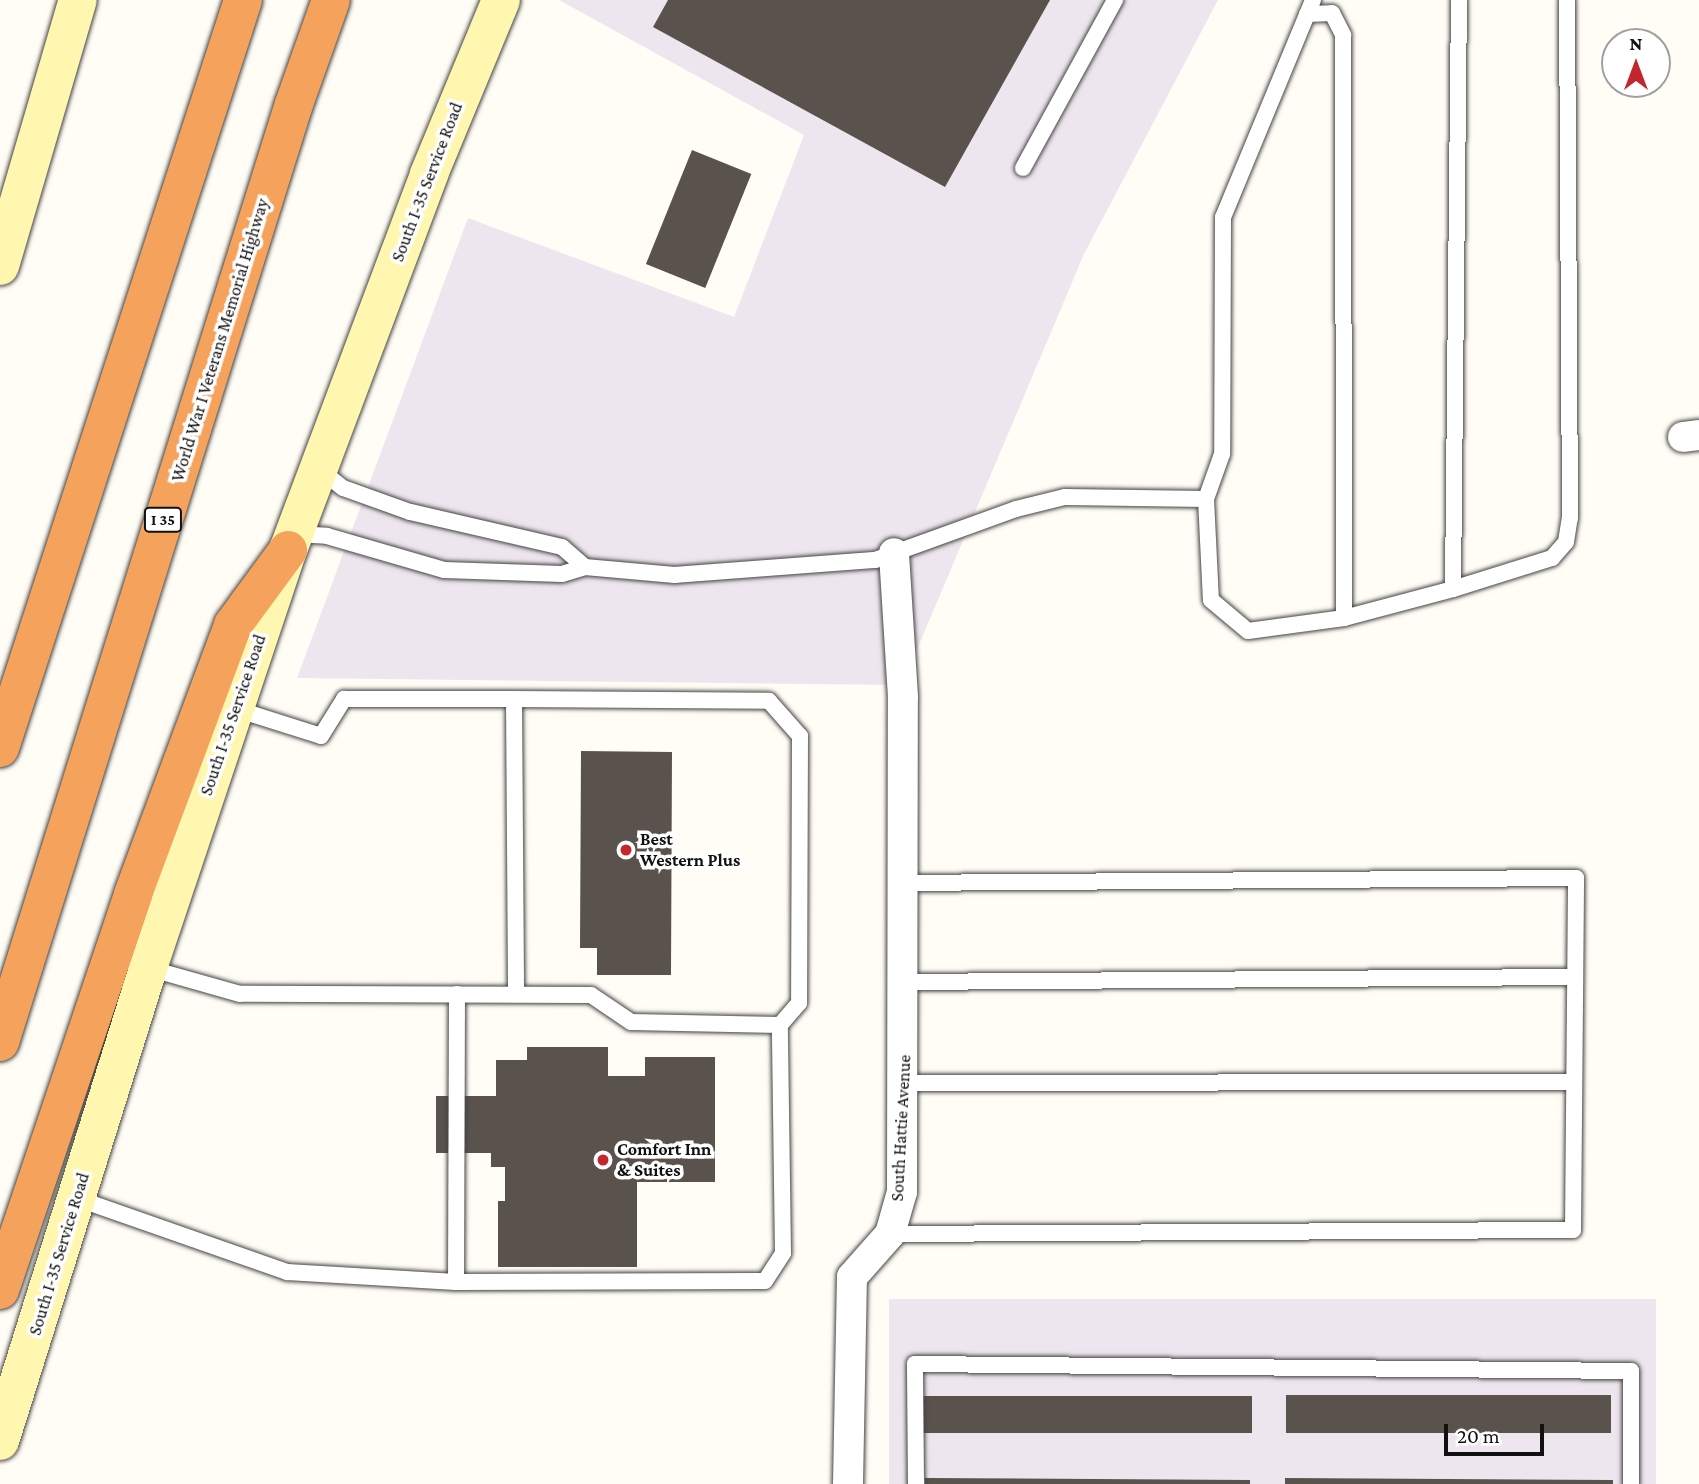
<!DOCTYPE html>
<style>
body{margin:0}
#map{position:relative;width:1699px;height:1484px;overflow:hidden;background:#fffdf5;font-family:"Crimson Pro",serif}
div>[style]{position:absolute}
.industrial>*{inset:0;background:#eee6ef;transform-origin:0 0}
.building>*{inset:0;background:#5a524d;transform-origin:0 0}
.roads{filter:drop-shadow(0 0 2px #444) drop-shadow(0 0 2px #444)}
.lane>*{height:16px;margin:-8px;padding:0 8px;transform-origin:8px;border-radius:8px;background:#fff}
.street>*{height:30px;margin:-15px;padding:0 15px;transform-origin:15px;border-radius:15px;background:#fff}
.secondary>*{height:38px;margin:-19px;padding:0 19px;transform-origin:19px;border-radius:19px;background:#fff6b0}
.highway>*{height:38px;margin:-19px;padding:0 19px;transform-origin:19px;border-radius:19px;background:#f5a25d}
.dots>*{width:19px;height:19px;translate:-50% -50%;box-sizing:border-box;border:4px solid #fff;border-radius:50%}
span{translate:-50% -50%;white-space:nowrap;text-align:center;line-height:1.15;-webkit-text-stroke:7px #fff;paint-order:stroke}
.shield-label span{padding:2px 5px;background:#fff;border:2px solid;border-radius:5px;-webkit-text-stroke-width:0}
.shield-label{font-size:16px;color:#111;font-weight:700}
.street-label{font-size:18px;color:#111}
.poi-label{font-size:18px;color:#111;font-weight:700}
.left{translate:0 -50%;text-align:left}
.north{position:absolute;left:1601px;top:28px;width:70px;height:70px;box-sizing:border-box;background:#fff;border:2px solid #a0a0a0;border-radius:50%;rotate:0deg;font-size:19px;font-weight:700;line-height:28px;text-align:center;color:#111}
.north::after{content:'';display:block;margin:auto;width:24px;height:32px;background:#c4262e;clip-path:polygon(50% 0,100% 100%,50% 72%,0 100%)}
.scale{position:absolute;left:1444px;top:1424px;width:100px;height:32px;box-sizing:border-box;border:4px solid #111;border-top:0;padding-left:9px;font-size:21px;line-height:24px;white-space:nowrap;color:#111;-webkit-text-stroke:5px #fff;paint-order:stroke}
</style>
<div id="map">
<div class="industrial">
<div style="clip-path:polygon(559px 0,1218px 0,1084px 254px,902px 685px,297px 678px,468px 218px,734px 317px,804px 135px)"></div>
<div style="left:1656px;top:1299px;width:185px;height:767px;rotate:90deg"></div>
</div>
<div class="building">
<div style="clip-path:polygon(668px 0,1050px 0,945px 187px,653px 27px)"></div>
<div style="left:692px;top:150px;width:64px;height:123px;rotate:22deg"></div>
<div style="clip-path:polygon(581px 751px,672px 752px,671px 975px,597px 975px,597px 948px,580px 948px)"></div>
<div style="clip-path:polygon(527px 1047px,608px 1047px,608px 1076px,645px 1076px,645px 1057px,715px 1057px,715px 1182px,637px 1182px,637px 1267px,498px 1267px,498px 1201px,505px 1201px,505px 1167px,491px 1167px,491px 1153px,436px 1153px,436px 1096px,496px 1096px,496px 1060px,527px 1060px)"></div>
<div style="left:1611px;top:1395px;width:38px;height:325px;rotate:90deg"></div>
<div style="left:923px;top:1396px;width:329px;height:37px"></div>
<div style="clip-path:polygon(925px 1478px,1250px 1480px,1250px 1484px,925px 1484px)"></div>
<div style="clip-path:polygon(1285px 1478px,1613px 1480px,1613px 1484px,1285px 1484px)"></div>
</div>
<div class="roads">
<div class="lane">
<div style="left:1313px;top:0;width:235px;rotate:112.5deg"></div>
<div style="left:1223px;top:217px;width:237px;rotate:90.2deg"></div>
<div style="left:1222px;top:454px;width:48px;rotate:109.6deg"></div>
<div style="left:1206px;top:499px;width:101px;rotate:87.2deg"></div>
<div style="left:1211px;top:600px;width:48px;rotate:40deg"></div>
<div style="left:1248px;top:631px;width:97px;rotate:-7.7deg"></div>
<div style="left:1344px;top:618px;width:113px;rotate:-14.9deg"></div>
<div style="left:1453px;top:589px;width:104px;rotate:-17.4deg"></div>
<div style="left:1552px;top:558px;width:21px;rotate:-49deg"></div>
<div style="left:1566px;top:542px;width:24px;rotate:-81deg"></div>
<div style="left:1570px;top:518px;width:518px;rotate:-90.33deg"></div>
<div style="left:1307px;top:14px;width:25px;rotate:-2deg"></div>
<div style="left:1332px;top:13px;width:25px;rotate:63deg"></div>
<div style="left:1343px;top:35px;width:583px;rotate:89.9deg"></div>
<div style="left:1023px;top:168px;width:192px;rotate:-61.3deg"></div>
<div style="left:294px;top:534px;width:33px;rotate:3deg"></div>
<div style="left:327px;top:536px;width:122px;rotate:16.2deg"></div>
<div style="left:444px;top:570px;width:118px;rotate:1.9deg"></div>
<div style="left:562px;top:574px;width:24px;rotate:-17deg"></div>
<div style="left:585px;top:567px;width:30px;rotate:-139deg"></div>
<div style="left:562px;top:547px;width:156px;rotate:-167deg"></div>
<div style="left:410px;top:512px;width:71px;rotate:-160.3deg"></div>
<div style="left:343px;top:488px;width:31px;rotate:-142deg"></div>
<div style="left:585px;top:567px;width:90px;rotate:5.1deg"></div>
<div style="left:675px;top:575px;width:201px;rotate:-4.3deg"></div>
<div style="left:875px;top:560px;width:150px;rotate:-19.9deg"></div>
<div style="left:1016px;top:509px;width:50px;rotate:-13.8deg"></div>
<div style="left:1065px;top:497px;width:141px;rotate:0.8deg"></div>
<div style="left:1453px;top:589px;width:589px;rotate:-89.42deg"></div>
<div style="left:514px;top:699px;width:255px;rotate:0.4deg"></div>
<div style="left:769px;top:701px;width:47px;rotate:48.5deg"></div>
<div style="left:800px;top:736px;width:267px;rotate:90.2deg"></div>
<div style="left:799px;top:1003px;width:29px;rotate:131deg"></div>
<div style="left:236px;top:709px;width:89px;rotate:17.6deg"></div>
<div style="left:321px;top:736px;width:44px;rotate:-58.1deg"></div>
<div style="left:344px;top:699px;width:170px"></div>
<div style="left:514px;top:699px;width:295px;rotate:89.6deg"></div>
<div style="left:903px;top:982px;width:672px;rotate:-0.43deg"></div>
<div style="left:905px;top:1083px;width:669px;rotate:-0.09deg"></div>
<div style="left:76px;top:1198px;width:224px;rotate:19.3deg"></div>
<div style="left:287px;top:1272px;width:169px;rotate:3.4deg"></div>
<div style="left:456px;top:1282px;width:309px;rotate:-0.2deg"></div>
<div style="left:765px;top:1281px;width:33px;rotate:-57deg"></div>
<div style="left:783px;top:1253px;width:228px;rotate:-90.8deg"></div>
<div style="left:780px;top:1025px;width:149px;rotate:-178.8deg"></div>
<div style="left:631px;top:1022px;width:48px;rotate:-146deg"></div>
<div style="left:591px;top:995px;width:351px;rotate:-179.8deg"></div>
<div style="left:240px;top:994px;width:96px;rotate:-164.2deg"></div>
<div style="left:890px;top:1234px;width:683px;rotate:-0.34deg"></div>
<div style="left:1573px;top:1230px;width:352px;rotate:-89.5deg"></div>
<div style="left:1576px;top:878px;width:677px;rotate:179.58deg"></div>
<div style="left:456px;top:1282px;width:288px;rotate:-89.8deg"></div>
<div style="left:916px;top:1484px;width:120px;rotate:-90.5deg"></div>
<div style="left:915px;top:1364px;width:716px;rotate:0.56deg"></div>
<div style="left:1631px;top:1371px;width:113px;rotate:90deg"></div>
</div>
<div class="street">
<div style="left:1683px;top:437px;width:16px;rotate:-7deg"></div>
<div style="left:848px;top:1484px;width:207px;rotate:-88.9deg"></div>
<div style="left:852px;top:1277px;width:57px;rotate:-48.5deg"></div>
<div style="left:890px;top:1234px;width:44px;rotate:-74.1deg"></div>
<div style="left:902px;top:1192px;width:495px;rotate:-89.9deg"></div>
<div style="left:903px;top:697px;width:144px;rotate:-93.6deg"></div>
</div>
<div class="secondary">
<div style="left:0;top:266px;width:277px;rotate:-73.7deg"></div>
<div style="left:0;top:1441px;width:496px;rotate:-72.6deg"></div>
<div style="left:148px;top:968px;width:441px;rotate:-71.5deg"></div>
<div style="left:288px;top:550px;width:402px;rotate:-69.4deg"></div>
<div style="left:429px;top:174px;width:188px;rotate:-67.5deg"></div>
</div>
<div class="highway">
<div style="left:0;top:748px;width:786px;rotate:-72deg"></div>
<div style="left:0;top:1042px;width:983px;rotate:-72.6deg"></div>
<div style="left:294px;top:104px;width:110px;rotate:-70.4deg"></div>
<div style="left:0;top:1290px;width:418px;rotate:-71.4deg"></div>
<div style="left:133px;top:894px;width:287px;rotate:-69.6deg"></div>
<div style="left:233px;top:625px;width:93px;rotate:-53.7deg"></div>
</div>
</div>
<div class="dots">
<div style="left:626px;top:850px;background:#c4262e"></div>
<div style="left:603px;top:1160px;background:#c4262e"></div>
</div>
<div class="shield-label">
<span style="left:163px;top:520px">I 35</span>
</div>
<div class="street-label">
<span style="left:427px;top:182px;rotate:-69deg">South I-35 Service Road</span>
<span style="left:220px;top:340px;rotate:-73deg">World War I Veterans Memorial Highway</span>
<span style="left:233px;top:715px;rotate:-71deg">South I-35 Service Road</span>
<span style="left:901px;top:1128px;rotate:-87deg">South Hattie Avenue</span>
<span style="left:59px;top:1254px;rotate:-73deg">South I-35 Service Road</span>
</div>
<div class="poi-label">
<span class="left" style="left:640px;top:850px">Best<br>Western Plus</span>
<span class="left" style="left:617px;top:1160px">Comfort Inn<br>&amp; Suites</span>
</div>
<div class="north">N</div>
<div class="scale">20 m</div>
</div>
